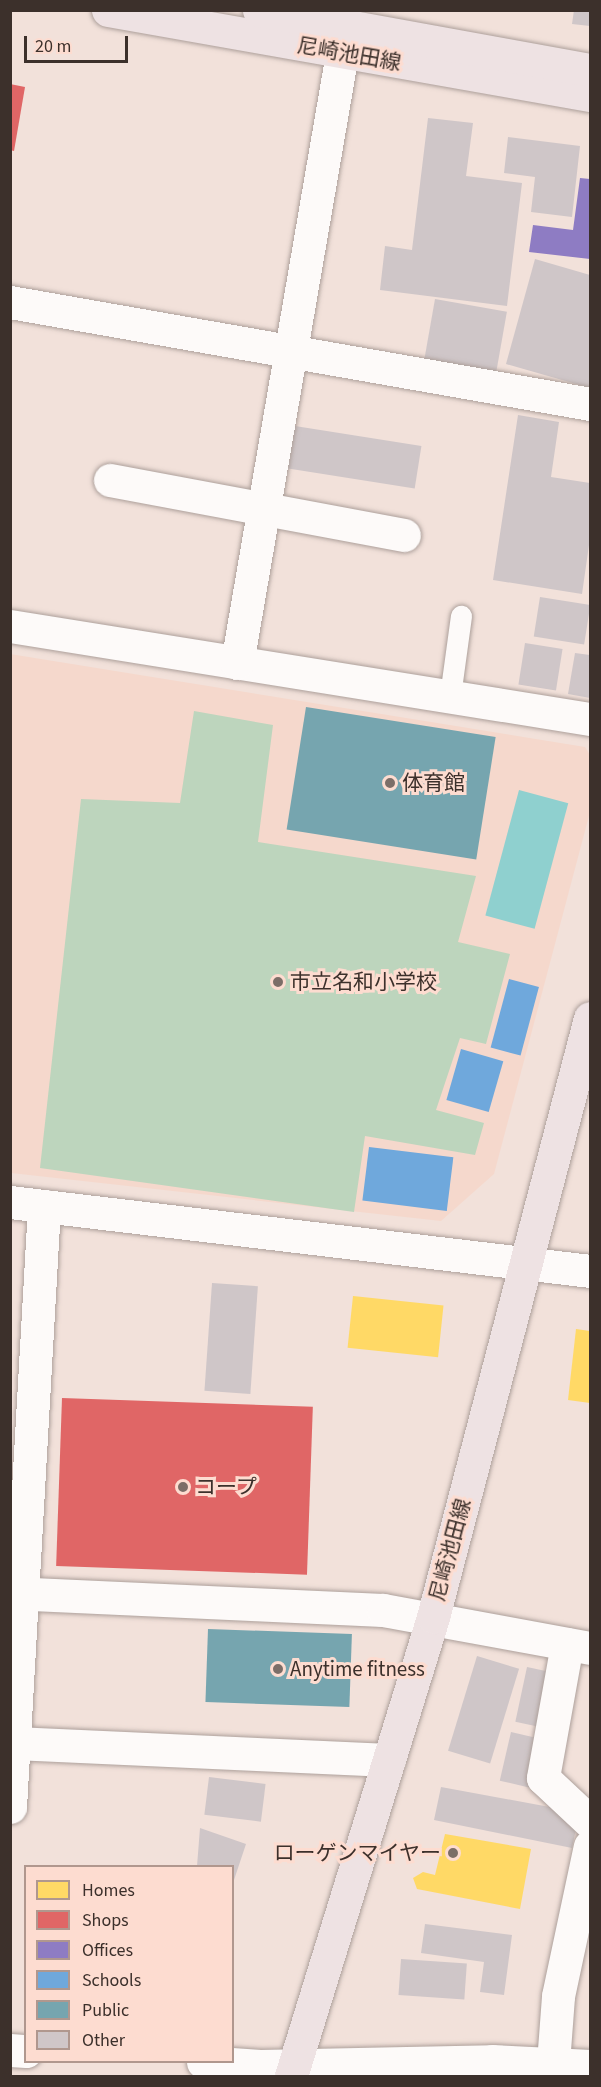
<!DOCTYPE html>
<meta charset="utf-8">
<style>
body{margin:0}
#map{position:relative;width:601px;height:2087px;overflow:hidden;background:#f2e1da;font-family:"Source Sans 3","Noto Sans JP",sans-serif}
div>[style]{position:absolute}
.built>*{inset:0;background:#f5d8cc}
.green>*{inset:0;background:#bdd5bd}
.water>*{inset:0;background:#8fd0cf;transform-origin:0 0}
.homes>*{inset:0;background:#ffd966;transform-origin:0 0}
.shops>*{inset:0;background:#e06666;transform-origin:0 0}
.offices>*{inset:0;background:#8e7cc3}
.schools>*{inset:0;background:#6fa8dc;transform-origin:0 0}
.public>*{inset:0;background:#76a5af;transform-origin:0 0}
.building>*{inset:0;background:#cfc6c8;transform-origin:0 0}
.roads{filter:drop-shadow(0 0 2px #ada09b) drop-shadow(0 0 2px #ada09b)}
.service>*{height:21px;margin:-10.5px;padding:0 10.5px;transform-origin:10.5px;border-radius:10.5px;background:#fdfaf9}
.minor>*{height:33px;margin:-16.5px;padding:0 16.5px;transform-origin:16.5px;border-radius:16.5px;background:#fdfaf9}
.tertiary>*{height:33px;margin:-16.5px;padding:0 16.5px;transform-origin:16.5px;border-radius:16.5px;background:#fdfaf9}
.primary>*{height:33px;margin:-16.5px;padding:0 16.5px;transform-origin:16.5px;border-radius:16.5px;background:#eee2e3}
.dots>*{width:16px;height:16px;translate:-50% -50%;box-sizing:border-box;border:3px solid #fddcd0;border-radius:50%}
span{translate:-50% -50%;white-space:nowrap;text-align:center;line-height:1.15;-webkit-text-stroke:6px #fddcd0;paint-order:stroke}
.street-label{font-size:21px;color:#3c302b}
.poi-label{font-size:21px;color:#3c302b}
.left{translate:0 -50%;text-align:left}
.right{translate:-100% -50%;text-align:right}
.frame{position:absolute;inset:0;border:12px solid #3c302b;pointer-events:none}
.legend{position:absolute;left:24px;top:1865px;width:210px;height:198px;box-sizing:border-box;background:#fddcd0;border:2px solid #b0978e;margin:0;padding:8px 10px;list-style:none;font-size:18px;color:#3c302b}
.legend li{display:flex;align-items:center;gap:12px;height:30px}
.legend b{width:30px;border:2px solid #b0978e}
.scale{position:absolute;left:24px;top:36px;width:104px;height:27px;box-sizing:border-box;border:3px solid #3c302b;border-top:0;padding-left:8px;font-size:18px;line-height:21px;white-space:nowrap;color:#3c302b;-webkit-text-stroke:4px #fddcd0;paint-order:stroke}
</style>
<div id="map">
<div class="built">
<div style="clip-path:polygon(10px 654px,585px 747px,590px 755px,590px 812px,494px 1174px,441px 1221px,11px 1173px)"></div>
</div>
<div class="green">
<div style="clip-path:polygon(194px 711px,273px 725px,258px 842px,476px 876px,458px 942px,510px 954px,486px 1044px,460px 1038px,436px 1110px,484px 1123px,475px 1155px,365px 1136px,354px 1212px,40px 1168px,81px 799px,180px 803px)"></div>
</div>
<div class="water">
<div style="left:519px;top:790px;width:51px;height:130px;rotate:15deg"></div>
</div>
<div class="homes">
<div style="left:353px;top:1296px;width:91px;height:52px;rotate:6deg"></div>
<div style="clip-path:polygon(576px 1329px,590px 1331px,590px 1403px,568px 1400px)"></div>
<div style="clip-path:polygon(445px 1834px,531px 1849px,520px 1909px,417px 1889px,413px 1878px,423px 1872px,435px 1875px)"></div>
</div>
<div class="shops">
<div style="clip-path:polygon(10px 84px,25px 87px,14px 151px,10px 150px)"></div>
<div style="left:62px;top:1398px;width:251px;height:168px;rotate:2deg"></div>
</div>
<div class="offices">
<div style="clip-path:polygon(580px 178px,590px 179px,590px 259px,529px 252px,533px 225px,573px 230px)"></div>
</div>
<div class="schools">
<div style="left:509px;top:979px;width:31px;height:71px;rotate:15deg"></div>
<div style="left:461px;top:1049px;width:44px;height:53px;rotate:16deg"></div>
<div style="left:369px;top:1147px;width:85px;height:54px;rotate:7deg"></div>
</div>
<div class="public">
<div style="left:306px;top:707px;width:192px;height:124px;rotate:9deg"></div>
<div style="left:208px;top:1629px;width:144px;height:73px;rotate:2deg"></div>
</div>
<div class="building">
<div style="clip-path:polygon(574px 10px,590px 10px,590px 26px,572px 24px)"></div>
<div style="clip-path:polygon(428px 118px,473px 123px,466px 176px,522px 183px,507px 306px,380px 290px,385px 246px,412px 250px)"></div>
<div style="clip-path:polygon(508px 137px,580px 146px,572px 217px,531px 212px,535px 177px,504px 173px)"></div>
<div style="clip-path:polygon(535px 259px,590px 275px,590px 388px,506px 364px)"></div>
<div style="left:435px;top:299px;width:73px;height:63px;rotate:10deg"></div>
<div style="clip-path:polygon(518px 415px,559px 422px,551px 477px,590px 483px,590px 538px,582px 594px,493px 580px)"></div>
<div style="left:295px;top:426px;width:128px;height:43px;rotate:9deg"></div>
<div style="left:540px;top:597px;width:51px;height:40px;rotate:9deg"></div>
<div style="left:525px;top:643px;width:38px;height:42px;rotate:9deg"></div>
<div style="clip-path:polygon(575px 653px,590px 655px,590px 698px,568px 694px)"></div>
<div style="left:212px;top:1283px;width:46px;height:108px;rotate:4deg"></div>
<div style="left:477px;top:1656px;width:44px;height:99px;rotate:17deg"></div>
<div style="left:527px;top:1667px;width:25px;height:56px;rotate:12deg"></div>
<div style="left:511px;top:1732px;width:32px;height:50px;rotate:13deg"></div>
<div style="left:209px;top:1777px;width:57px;height:38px;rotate:7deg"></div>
<div style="clip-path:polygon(441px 1787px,555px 1808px,577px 1824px,572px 1848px,434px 1820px)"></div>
<div style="clip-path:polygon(200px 1828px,246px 1844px,233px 1883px,232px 1866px,197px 1866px)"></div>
<div style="clip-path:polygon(425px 1924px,512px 1935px,504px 1995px,480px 1992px,484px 1962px,421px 1953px)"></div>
<div style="left:401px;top:1959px;width:66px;height:36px;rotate:4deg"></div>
</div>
<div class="roads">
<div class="service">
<div style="left:450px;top:696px;width:81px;rotate:-82.2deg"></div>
</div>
<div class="minor">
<div style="left:10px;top:302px;width:589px;rotate:9.97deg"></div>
<div style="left:110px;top:480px;width:299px;rotate:10.6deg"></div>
<div style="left:10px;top:626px;width:587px;rotate:9.11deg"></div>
<div style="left:237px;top:663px;width:619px;rotate:-80.23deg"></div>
<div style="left:10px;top:1593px;width:373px;rotate:2.6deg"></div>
<div style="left:383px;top:1610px;width:210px;rotate:10.4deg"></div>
<div style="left:567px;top:1644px;width:136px;rotate:100.2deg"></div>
<div style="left:543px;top:1778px;width:64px;rotate:43.1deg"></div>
<div style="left:14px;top:1743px;width:375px;rotate:2.6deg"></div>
<div style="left:10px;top:1807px;width:602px;rotate:-86.76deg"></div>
<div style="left:10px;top:2050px;width:16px;rotate:4deg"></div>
<div style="left:203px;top:2062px;width:57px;rotate:4deg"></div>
<div style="left:260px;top:2066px;width:232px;rotate:-1.2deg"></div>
<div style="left:492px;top:2061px;width:98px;rotate:2.9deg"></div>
<div style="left:553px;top:2063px;width:67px;rotate:-85.7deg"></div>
<div style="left:558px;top:1996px;width:153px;rotate:-78deg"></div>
</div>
<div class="tertiary">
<div style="left:10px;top:1202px;width:584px;rotate:6.78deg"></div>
</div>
<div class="primary">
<div style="left:108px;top:10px;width:489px;rotate:10deg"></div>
<div style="left:259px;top:10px;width:336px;rotate:10.3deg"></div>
<div style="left:291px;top:2076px;width:480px;rotate:-72.8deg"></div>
<div style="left:433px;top:1617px;width:619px;rotate:-75.31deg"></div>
</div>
</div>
<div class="dots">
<div style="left:390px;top:783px;background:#7c6e68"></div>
<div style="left:278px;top:982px;background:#7c6e68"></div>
<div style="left:183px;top:1487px;background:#7c6e68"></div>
<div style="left:278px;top:1669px;background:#7c6e68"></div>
<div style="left:453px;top:1853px;background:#7c6e68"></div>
</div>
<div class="street-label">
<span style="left:349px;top:54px;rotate:10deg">尼崎池田線</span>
<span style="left:450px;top:1550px;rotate:-75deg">尼崎池田線</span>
</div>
<div class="poi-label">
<span class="left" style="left:402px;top:783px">体育館</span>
<span class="left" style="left:290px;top:982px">市立名和小学校</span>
<span class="left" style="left:195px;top:1487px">コープ</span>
<span class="left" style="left:290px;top:1669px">Anytime fitness</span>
<span class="right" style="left:441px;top:1853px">ローゲンマイヤー</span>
</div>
<div class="frame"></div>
<ul class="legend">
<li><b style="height:16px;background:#ffd966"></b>Homes</li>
<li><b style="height:16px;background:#e06666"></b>Shops</li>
<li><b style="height:16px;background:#8e7cc3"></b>Offices</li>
<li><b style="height:16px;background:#6fa8dc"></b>Schools</li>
<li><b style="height:16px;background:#76a5af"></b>Public</li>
<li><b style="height:16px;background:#cfc6c8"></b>Other</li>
</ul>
<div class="scale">20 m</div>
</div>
